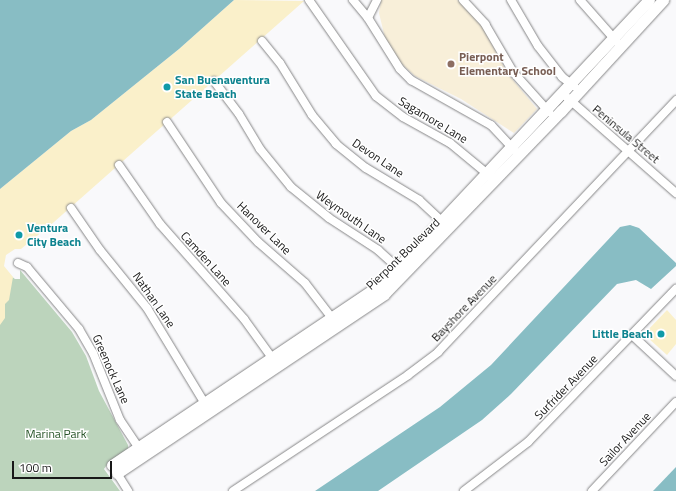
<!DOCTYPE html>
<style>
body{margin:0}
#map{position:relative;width:676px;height:491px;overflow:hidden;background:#f9f9fb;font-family:"Titillium Web",sans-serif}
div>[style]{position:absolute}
.education>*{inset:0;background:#f8efd9}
.green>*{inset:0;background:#bcd4bc}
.sand>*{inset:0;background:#faf0ca}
.water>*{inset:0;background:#88bdc4}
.roads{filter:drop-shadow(0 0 1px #868687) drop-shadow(0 0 1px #868687)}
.street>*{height:8px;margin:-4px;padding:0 4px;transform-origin:4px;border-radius:4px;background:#fff}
.secondary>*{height:11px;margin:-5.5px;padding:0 5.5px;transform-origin:5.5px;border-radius:5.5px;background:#fff}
.dots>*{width:11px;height:11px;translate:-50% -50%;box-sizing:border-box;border:2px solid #fff;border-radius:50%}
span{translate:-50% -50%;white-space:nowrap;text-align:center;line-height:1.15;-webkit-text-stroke:3px #fff;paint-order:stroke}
.education-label{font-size:12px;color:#785e54;font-weight:700}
.left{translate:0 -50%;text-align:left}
.culture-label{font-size:12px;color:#0d838f;font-weight:700}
.right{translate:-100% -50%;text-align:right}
.street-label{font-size:12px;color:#181818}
.park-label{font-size:12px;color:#275428}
.scale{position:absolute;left:12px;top:461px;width:100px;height:18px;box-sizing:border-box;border:2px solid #181818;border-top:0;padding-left:5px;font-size:12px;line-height:14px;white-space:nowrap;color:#181818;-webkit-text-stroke:3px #fff;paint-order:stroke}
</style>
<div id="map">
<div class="education">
<div style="clip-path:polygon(381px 0,457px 0,461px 2px,481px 24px,508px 74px,537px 109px,514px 133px,461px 99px,415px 76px,395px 58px,385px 38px,379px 13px)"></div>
</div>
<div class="green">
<div style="clip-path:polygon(0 267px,15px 279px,20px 279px,20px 270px,72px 332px,86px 356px,99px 391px,128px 445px,128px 449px,109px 462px,104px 469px,120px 491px,0 491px)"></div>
</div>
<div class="sand">
<div style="clip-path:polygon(234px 0,304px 1px,54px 222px,21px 249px,15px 249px,6px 255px,4px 266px,13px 277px,9px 300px,5px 304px,5px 318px,0 325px,0 189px,71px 131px,91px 120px,179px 49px)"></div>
<div style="clip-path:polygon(667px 310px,676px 320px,676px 344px,667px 355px,647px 337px,646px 332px)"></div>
</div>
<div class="water">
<div style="clip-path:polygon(0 0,234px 0,179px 49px,91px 120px,71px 131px,0 189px)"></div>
<div style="clip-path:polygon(630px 225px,639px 228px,676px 263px,676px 266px,651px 289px,636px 280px,617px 284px,511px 394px,482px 420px,378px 491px,315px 491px,440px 407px,491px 365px,620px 227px)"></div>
<div style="clip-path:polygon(676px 467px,676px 491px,653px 491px)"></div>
</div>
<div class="roads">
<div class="street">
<div style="left:309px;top:0;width:117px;rotate:55.1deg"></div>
<div style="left:376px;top:96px;width:34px;rotate:38deg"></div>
<div style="left:403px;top:117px;width:54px;rotate:29deg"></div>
<div style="left:450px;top:143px;width:52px;rotate:39.5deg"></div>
<div style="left:353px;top:0;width:23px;rotate:50deg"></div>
<div style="left:377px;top:0;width:20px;rotate:117deg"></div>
<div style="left:368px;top:18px;width:60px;rotate:57.9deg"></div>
<div style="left:400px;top:69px;width:16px;rotate:45deg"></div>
<div style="left:411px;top:80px;width:92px;rotate:29.4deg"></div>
<div style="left:491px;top:125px;width:34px;rotate:47deg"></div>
<div style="left:463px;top:0;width:33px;rotate:47deg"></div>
<div style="left:485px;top:24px;width:56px;rotate:59.7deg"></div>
<div style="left:513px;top:72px;width:54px;rotate:48deg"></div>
<div style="left:511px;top:0;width:53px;rotate:59.6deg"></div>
<div style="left:538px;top:46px;width:39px;rotate:52deg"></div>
<div style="left:562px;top:77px;width:15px;rotate:37deg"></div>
<div style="left:580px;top:0;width:56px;rotate:48.6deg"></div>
<div style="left:262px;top:41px;width:28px;rotate:51deg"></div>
<div style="left:280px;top:63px;width:61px;rotate:58.4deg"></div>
<div style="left:312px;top:115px;width:38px;rotate:50deg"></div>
<div style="left:336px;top:144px;width:38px;rotate:39deg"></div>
<div style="left:366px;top:168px;width:62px;rotate:31.1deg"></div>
<div style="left:419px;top:200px;width:35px;rotate:43deg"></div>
<div style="left:214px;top:81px;width:41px;rotate:52.9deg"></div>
<div style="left:239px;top:114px;width:41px;rotate:59deg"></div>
<div style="left:260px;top:149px;width:49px;rotate:50.8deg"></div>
<div style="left:291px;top:187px;width:49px;rotate:39.2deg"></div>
<div style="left:329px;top:218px;width:59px;rotate:33.1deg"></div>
<div style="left:378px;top:250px;width:31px;rotate:42deg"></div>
<div style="left:562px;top:93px;width:152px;rotate:41.3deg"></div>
<div style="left:167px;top:122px;width:97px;rotate:56.3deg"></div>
<div style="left:221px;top:203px;width:54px;rotate:46.5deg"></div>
<div style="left:258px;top:242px;width:62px;rotate:41.1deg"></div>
<div style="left:305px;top:283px;width:49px;rotate:52.4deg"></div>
<div style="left:119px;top:165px;width:72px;rotate:55.2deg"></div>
<div style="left:160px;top:224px;width:127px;rotate:48.5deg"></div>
<div style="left:244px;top:319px;width:53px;rotate:54.2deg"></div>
<div style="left:71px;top:208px;width:51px;rotate:55.4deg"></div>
<div style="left:100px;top:250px;width:75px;rotate:51deg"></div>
<div style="left:147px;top:308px;width:116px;rotate:58.8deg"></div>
<div style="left:18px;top:263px;width:10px;rotate:24deg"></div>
<div style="left:27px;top:267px;width:81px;rotate:50deg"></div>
<div style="left:79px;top:329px;width:28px;rotate:60deg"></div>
<div style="left:93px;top:353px;width:72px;rotate:68.1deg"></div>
<div style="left:120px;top:420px;width:37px;rotate:56deg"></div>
<div style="left:632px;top:335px;width:60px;rotate:43deg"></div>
<div style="left:115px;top:470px;width:25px;rotate:58deg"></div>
<div style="left:233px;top:491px;width:210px;rotate:-33.5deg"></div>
<div style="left:408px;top:375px;width:38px;rotate:-37deg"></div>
<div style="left:438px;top:352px;width:347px;rotate:-46.6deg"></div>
<div style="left:464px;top:491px;width:81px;rotate:-37.4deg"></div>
<div style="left:528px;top:442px;width:213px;rotate:-46deg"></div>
<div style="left:592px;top:491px;width:122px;rotate:-46.7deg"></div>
</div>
<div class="secondary">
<div style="left:112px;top:465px;width:328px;rotate:-33.9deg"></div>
<div style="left:384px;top:282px;width:387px;rotate:-46.8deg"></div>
<div style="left:117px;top:473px;width:321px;rotate:-33.8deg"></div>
<div style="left:384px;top:294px;width:255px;rotate:-46deg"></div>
<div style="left:561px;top:111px;width:151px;rotate:-47.4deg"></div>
</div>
</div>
<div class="dots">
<div style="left:451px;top:64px;background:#8d6e63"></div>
<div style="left:167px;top:87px;background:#0f9aa8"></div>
<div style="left:19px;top:235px;background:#0f9aa8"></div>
<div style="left:661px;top:334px;background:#0f9aa8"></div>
</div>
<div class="education-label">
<span class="left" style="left:459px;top:64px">Pierpont<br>Elementary School</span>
</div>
<div class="culture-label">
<span class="left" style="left:175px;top:87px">San Buenaventura<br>State Beach</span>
<span class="left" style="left:27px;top:235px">Ventura<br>City Beach</span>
<span class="right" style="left:653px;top:334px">Little Beach</span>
</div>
<div class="street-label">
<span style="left:433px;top:120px;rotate:31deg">Sagamore Lane</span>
<span style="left:626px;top:134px;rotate:40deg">Peninsula Street</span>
<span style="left:378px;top:158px;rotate:34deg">Devon Lane</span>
<span style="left:351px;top:217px;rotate:35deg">Weymouth Lane</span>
<span style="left:264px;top:228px;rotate:44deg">Hanover Lane</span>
<span style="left:403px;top:254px;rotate:-44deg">Pierpont Boulevard</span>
<span style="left:206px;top:259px;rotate:48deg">Camden Lane</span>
<span style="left:154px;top:300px;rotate:55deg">Nathan Lane</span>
<span style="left:464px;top:308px;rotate:-46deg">Bayshore Avenue</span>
<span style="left:111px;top:369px;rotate:66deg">Greenock Lane</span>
<span style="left:566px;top:387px;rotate:-46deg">Surfrider Avenue</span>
<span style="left:625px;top:439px;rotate:-47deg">Sailor Avenue</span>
</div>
<div class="park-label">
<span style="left:56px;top:434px">Marina Park</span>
</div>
<div class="scale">100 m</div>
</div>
